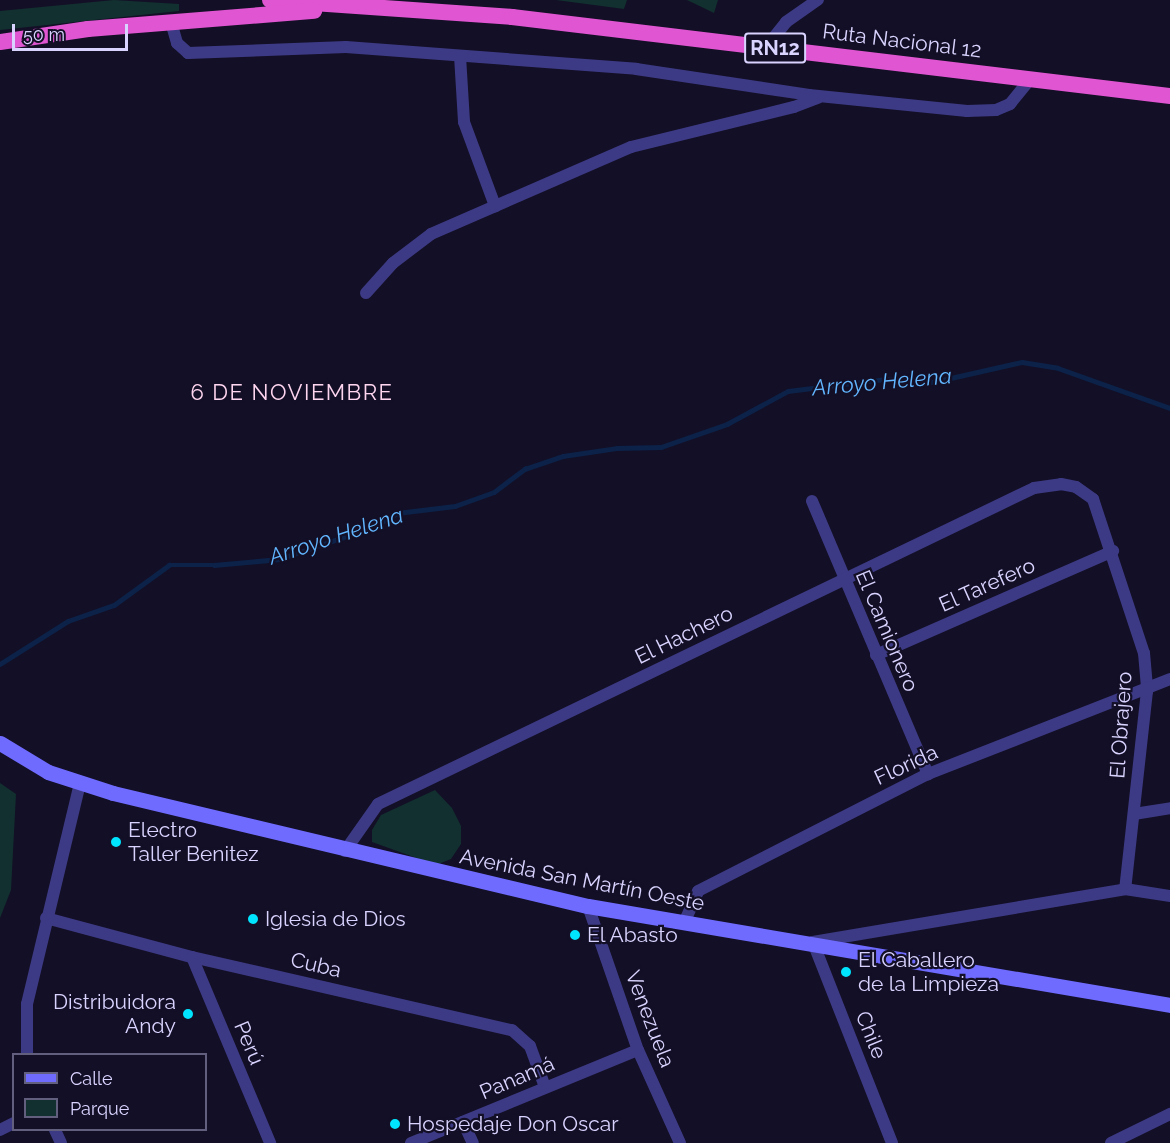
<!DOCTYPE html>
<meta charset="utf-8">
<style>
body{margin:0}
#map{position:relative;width:1170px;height:1143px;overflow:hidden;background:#130f26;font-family:Raleway,sans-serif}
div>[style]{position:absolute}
.green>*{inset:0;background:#12302f}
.stream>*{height:4.5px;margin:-2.25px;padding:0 2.25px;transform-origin:2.25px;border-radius:2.25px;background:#0c2248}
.minor>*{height:12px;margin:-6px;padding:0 6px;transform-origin:6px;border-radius:6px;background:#3d3a85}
.secondary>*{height:15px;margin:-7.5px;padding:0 7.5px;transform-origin:7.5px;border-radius:7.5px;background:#6f6bff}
.trunk>*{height:16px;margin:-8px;padding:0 8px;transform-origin:8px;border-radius:8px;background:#e055d1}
.dots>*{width:16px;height:16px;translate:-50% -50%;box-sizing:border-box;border:3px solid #130f26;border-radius:50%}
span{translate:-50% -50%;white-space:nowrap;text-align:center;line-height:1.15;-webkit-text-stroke:4.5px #130f26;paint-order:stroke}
.shield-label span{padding:2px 4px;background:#130f26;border:2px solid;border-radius:4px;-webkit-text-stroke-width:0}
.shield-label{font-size:20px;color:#d9d4ff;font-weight:700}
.street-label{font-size:21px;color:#d9d4ff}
.poi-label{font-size:21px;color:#d9d4ff}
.left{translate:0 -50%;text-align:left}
.right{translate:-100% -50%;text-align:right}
.water-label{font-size:22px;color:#62b6ff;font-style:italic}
.neighbourhood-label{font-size:22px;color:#ffd6f0;letter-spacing:1.5px}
.legend{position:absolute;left:12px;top:1053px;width:195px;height:78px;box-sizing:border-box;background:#130f26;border:2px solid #625e7d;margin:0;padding:8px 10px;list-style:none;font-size:18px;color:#d9d4ff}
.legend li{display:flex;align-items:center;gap:12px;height:30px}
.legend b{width:30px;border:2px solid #625e7d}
.scale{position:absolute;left:12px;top:24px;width:116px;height:27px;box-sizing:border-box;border:3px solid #d9d4ff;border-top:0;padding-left:8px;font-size:18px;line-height:21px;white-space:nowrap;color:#d9d4ff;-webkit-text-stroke:4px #130f26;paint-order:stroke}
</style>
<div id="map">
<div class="green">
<div style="clip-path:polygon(114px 0,179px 4px,179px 11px,0 30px,0 11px)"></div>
<div style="clip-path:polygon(556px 0,627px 0,624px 9px)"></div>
<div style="clip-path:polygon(687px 0,718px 0,714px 13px)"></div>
<div style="clip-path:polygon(0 783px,16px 794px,11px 890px,0 918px)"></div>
<div style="clip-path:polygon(435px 790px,452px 808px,461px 826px,461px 844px,451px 859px,436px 865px,372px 842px,372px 830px,381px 815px)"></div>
</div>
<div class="stream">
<div style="left:0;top:664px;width:80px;rotate:-32.3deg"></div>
<div style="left:68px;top:621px;width:49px;rotate:-19.2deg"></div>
<div style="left:114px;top:605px;width:68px;rotate:-36deg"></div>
<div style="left:169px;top:565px;width:45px"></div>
<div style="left:214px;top:565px;width:66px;rotate:-5.2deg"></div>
<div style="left:280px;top:559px;width:98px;rotate:-19deg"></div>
<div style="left:373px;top:527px;width:28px;rotate:-30deg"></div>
<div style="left:397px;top:513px;width:58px;rotate:-6.9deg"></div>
<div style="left:455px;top:506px;width:41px;rotate:-19.7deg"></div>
<div style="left:494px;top:492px;width:39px;rotate:-37deg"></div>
<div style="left:525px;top:469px;width:40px;rotate:-18.9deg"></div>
<div style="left:563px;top:456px;width:55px;rotate:-8.4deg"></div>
<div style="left:617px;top:448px;width:44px;rotate:-1.3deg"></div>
<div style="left:661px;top:447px;width:70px;rotate:-19.2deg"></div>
<div style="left:727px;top:424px;width:69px;rotate:-28.4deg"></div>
<div style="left:788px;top:391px;width:99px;rotate:-7deg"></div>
<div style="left:886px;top:379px;width:47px;rotate:3.7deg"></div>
<div style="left:933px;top:382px;width:91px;rotate:-12.7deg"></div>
<div style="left:1022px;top:362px;width:36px;rotate:9deg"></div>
<div style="left:1058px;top:368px;width:119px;rotate:19.7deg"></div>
</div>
<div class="minor">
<div style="left:171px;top:22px;width:22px;rotate:74deg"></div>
<div style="left:177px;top:43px;width:15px;rotate:42deg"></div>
<div style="left:188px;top:53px;width:158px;rotate:-2.2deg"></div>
<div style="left:346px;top:47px;width:291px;rotate:4.3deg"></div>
<div style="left:636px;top:69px;width:175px;rotate:8.5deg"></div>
<div style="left:809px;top:95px;width:159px;rotate:5.8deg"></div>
<div style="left:967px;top:111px;width:29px;rotate:-2deg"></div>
<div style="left:996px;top:110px;width:15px;rotate:-23deg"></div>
<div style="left:1010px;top:104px;width:32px;rotate:-51deg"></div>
<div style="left:766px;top:47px;width:32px;rotate:-51deg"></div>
<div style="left:786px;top:22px;width:39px;rotate:-35deg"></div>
<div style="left:460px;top:56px;width:66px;rotate:86.5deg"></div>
<div style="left:464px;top:122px;width:90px;rotate:69.7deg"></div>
<div style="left:366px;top:293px;width:40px;rotate:-48deg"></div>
<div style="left:393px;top:263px;width:48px;rotate:-37.3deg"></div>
<div style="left:431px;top:234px;width:218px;rotate:-23.5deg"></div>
<div style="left:631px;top:147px;width:168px;rotate:-13.8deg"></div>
<div style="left:794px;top:107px;width:26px;rotate:-21deg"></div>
<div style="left:812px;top:501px;width:297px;rotate:67deg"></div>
<div style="left:876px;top:655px;width:259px;rotate:-23.7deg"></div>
<div style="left:1134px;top:814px;width:36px;rotate:-9deg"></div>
<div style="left:345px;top:851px;width:57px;rotate:-54.9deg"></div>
<div style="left:378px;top:804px;width:728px;rotate:-25.72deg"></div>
<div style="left:1034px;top:488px;width:27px;rotate:-8deg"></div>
<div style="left:1061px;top:484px;width:15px;rotate:11deg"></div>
<div style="left:1076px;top:487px;width:21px;rotate:35deg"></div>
<div style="left:1093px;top:499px;width:162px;rotate:71.7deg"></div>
<div style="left:1144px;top:653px;width:38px;rotate:85deg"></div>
<div style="left:1147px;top:691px;width:199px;rotate:96.3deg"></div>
<div style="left:588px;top:906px;width:152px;rotate:70.9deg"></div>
<div style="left:638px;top:1050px;width:102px;rotate:65.7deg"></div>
<div style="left:46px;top:918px;width:151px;rotate:15deg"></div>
<div style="left:192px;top:957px;width:328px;rotate:12.9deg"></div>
<div style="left:512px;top:1030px;width:24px;rotate:42deg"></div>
<div style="left:530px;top:1046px;width:44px;rotate:69.9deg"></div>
<div style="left:684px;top:923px;width:35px;rotate:-66deg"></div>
<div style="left:698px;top:891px;width:258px;rotate:-27deg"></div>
<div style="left:928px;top:774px;width:260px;rotate:-21.4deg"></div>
<div style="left:192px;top:957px;width:202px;rotate:67.2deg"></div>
<div style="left:27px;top:1054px;width:50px;rotate:-90deg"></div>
<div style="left:27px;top:1004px;width:226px;rotate:-76.5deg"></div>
<div style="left:463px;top:1122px;width:23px;rotate:65deg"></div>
<div style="left:0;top:1130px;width:16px;rotate:-27deg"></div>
<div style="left:55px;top:1130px;width:14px;rotate:65deg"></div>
<div style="left:411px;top:1143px;width:245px;rotate:-22.3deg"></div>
<div style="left:892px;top:1143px;width:216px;rotate:-111.5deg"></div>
<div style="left:813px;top:942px;width:316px;rotate:-9.6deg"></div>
<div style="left:1125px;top:889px;width:46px;rotate:8.8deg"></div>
<div style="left:1111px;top:1143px;width:66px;rotate:-26.2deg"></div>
</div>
<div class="secondary">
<div style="left:0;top:743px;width:56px;rotate:31.1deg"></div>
<div style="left:48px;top:772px;width:68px;rotate:17.9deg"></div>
<div style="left:113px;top:793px;width:488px;rotate:13.4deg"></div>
<div style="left:588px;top:906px;width:590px;rotate:9.65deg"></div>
</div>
<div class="trunk">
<div style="left:270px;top:0;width:243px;rotate:4deg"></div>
<div style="left:512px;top:17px;width:663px;rotate:6.85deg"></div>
<div style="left:0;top:42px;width:89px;rotate:-8.4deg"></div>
<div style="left:88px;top:29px;width:227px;rotate:-4.6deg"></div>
</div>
<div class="dots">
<div style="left:116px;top:842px;background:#00e5ff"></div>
<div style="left:253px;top:919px;background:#00e5ff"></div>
<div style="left:575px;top:935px;background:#00e5ff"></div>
<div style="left:846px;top:972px;background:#00e5ff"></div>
<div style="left:188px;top:1014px;background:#00e5ff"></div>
<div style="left:395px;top:1124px;background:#00e5ff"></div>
</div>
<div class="shield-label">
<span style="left:775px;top:48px">RN12</span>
</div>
<div class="street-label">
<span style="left:902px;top:41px;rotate:7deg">Ruta Nacional 12</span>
<span style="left:987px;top:585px;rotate:-24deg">El Tarefero</span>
<span style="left:887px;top:631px;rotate:67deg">El Camionero</span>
<span style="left:684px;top:635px;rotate:-26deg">El Hachero</span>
<span style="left:1121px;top:725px;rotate:-86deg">El Obrajero</span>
<span style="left:906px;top:765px;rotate:-25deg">Florida</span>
<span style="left:582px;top:880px;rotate:11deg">Avenida San Martín Oeste</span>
<span style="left:316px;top:965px;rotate:13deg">Cuba</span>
<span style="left:650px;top:1019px;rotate:69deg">Venezuela</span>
<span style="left:871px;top:1035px;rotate:68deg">Chile</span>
<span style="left:249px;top:1043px;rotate:67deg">Perú</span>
<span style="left:517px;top:1078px;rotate:-23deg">Panamá</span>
</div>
<div class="poi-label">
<span class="left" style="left:128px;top:842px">Electro<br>Taller Benitez</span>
<span class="left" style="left:265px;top:919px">Iglesia de Dios</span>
<span class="left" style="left:587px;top:935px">El Abasto</span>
<span class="left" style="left:858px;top:972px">El Caballero<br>de la Limpieza</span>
<span class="right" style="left:176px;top:1014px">Distribuidora<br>Andy</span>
<span class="left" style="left:407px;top:1124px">Hospedaje Don Oscar</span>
</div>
<div class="water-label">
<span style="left:882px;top:382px;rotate:-5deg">Arroyo Helena</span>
<span style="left:336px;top:536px;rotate:-18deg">Arroyo Helena</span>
</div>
<div class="neighbourhood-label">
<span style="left:292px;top:393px">6 DE NOVIEMBRE</span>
</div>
<ul class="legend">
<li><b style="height:8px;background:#6f6bff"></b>Calle</li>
<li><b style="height:16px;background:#12302f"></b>Parque</li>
</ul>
<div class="scale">50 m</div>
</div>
